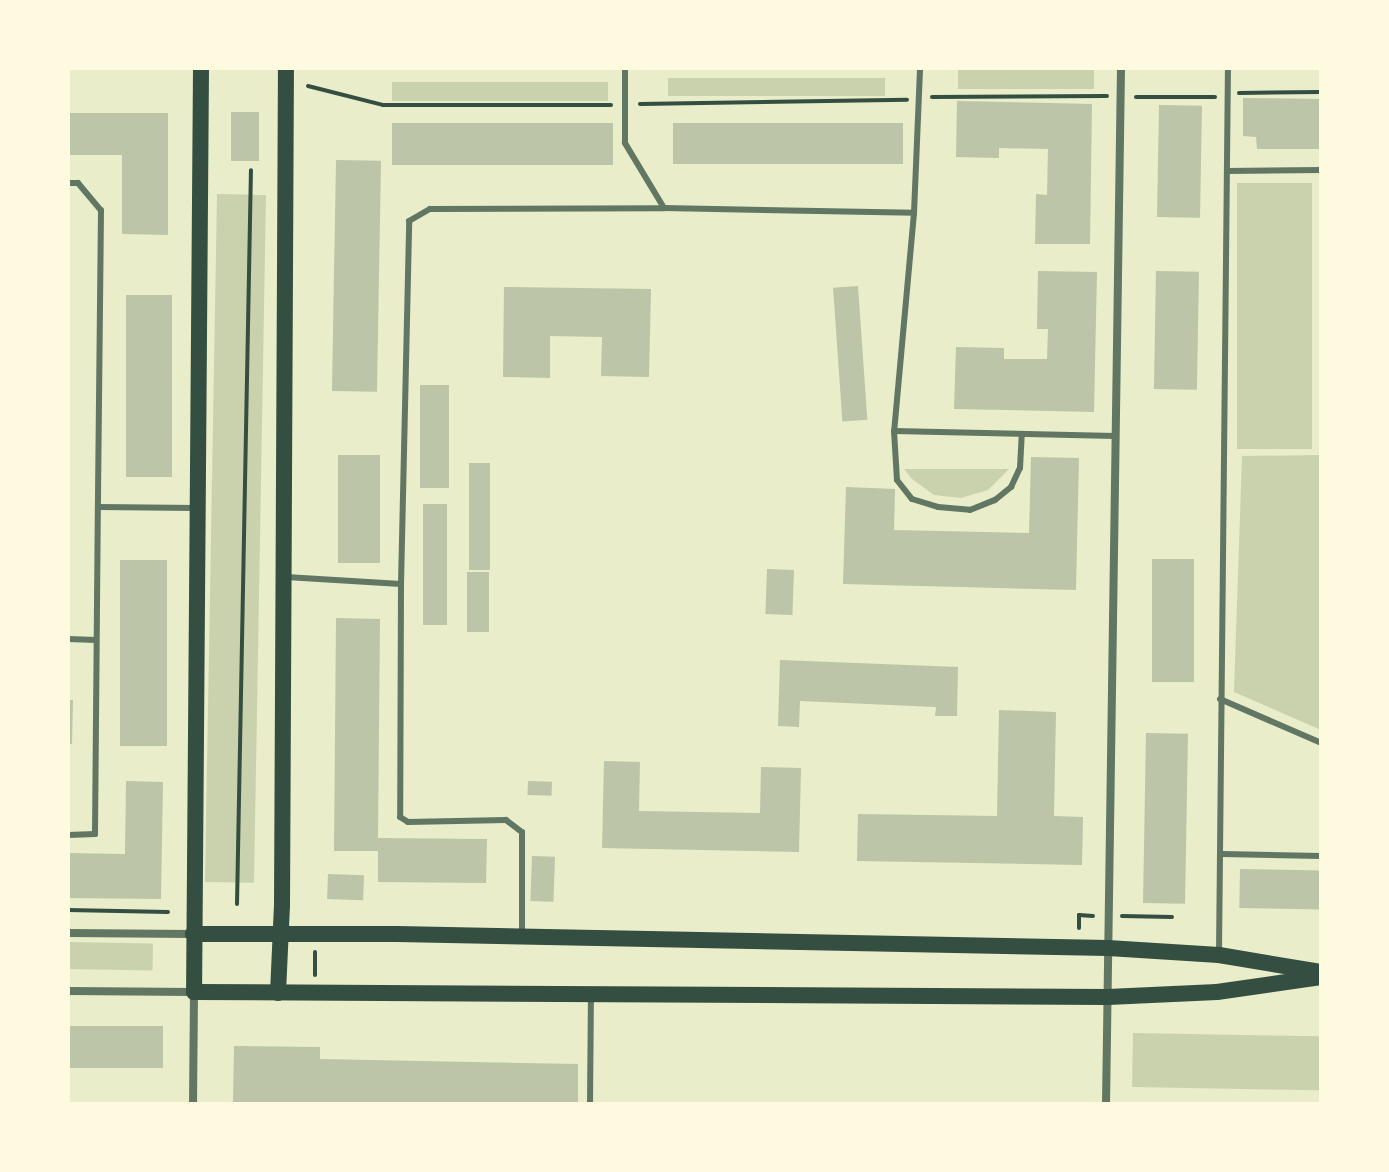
<!DOCTYPE html>
<style>
body{margin:0}
#map{position:relative;width:1389px;height:1172px;overflow:hidden;background:#e9edc9;font-family:"DejaVu Sans",sans-serif}
div>[style]{position:absolute}
.green>*{inset:0;background:#cad2ad;transform-origin:0 0}
.building>*{inset:0;background:#bcc5a7;transform-origin:0 0}
.path>*{height:4px;margin:-2px;padding:0 2px;transform-origin:2px;border-radius:2px;background:#344e41}
.service>*{height:6px;margin:-3px;padding:0 3px;transform-origin:3px;border-radius:3px;background:#617663}
.minor>*{height:8px;margin:-4px;padding:0 4px;transform-origin:4px;border-radius:4px;background:#617663}
.secondary>*{height:16px;margin:-8px;padding:0 8px;transform-origin:8px;border-radius:8px;background:#344e41}
span{translate:-50% -50%;white-space:nowrap;text-align:center;line-height:1.15;-webkit-text-stroke:8px #fefae0;paint-order:stroke}
.frame{position:absolute;inset:0;border:70px solid #fefae0;pointer-events:none}
</style>
<div id="map">
<div class="green">
<div style="left:958px;top:70px;width:136px;height:19px"></div>
<div style="left:668px;top:78px;width:217px;height:18px"></div>
<div style="left:608px;top:82px;width:19px;height:216px;rotate:90deg"></div>
<div style="left:1237px;top:183px;width:75px;height:266px"></div>
<div style="left:217px;top:194px;width:49px;height:688px;rotate:1deg"></div>
<div style="clip-path:polygon(1321px 455px,1321px 730px,1234px 692px,1242px 456px)"></div>
<div style="clip-path:polygon(904px 469px,1009px 469px,988px 490px,961px 498px,934px 495px,912px 479px)"></div>
<div style="left:68px;top:942px;width:85px;height:27px;rotate:1deg"></div>
<div style="left:1133px;top:1033px;width:188px;height:54px;rotate:1deg"></div>
</div>
<div class="building">
<div style="clip-path:polygon(1243px 98px,1321px 99px,1321px 149px,1257px 149px,1256px 137px,1243px 136px)"></div>
<div style="clip-path:polygon(957px 101px,1092px 104px,1090px 244px,1035px 244px,1036px 194px,1047px 195px,1048px 149px,999px 148px,999px 158px,956px 157px)"></div>
<div style="left:1159px;top:105px;width:43px;height:112px;rotate:1deg"></div>
<div style="left:231px;top:112px;width:28px;height:49px"></div>
<div style="clip-path:polygon(68px 113px,168px 113px,168px 235px,122px 234px,122px 155px,68px 155px)"></div>
<div style="left:392px;top:123px;width:221px;height:42px"></div>
<div style="left:903px;top:123px;width:41px;height:230px;rotate:90deg"></div>
<div style="left:336px;top:160px;width:45px;height:231px;rotate:1deg"></div>
<div style="clip-path:polygon(1038px 271px,1097px 272px,1094px 412px,954px 409px,956px 347px,1004px 348px,1004px 359px,1047px 359px,1048px 329px,1037px 329px)"></div>
<div style="left:1156px;top:271px;width:43px;height:118px;rotate:1deg"></div>
<div style="left:858px;top:286px;width:134px;height:25px;rotate:86deg"></div>
<div style="clip-path:polygon(504px 287px,651px 289px,649px 377px,601px 376px,602px 337px,550px 336px,550px 378px,503px 377px)"></div>
<div style="left:126px;top:295px;width:46px;height:182px"></div>
<div style="left:420px;top:385px;width:29px;height:103px"></div>
<div style="left:338px;top:455px;width:42px;height:108px"></div>
<div style="clip-path:polygon(1031px 457px,1079px 458px,1076px 590px,843px 584px,846px 487px,895px 489px,894px 530px,1029px 533px)"></div>
<div style="left:469px;top:463px;width:21px;height:107px"></div>
<div style="left:423px;top:504px;width:24px;height:121px"></div>
<div style="left:1152px;top:559px;width:42px;height:123px"></div>
<div style="left:120px;top:560px;width:47px;height:186px"></div>
<div style="left:767px;top:569px;width:27px;height:45px;rotate:2deg"></div>
<div style="left:467px;top:572px;width:22px;height:60px"></div>
<div style="clip-path:polygon(336px 618px,380px 619px,378px 838px,487px 839px,486px 883px,378px 882px,378px 851px,334px 851px)"></div>
<div style="clip-path:polygon(780px 660px,958px 667px,957px 716px,935px 716px,936px 707px,800px 701px,799px 727px,778px 726px)"></div>
<div style="clip-path:polygon(68px 700px,73px 700px,72px 744px,68px 744px)"></div>
<div style="clip-path:polygon(999px 710px,1056px 712px,1054px 816px,1083px 817px,1082px 865px,857px 861px,858px 814px,997px 816px)"></div>
<div style="left:1146px;top:733px;width:42px;height:170px;rotate:1deg"></div>
<div style="clip-path:polygon(604px 761px,640px 762px,639px 811px,760px 813px,761px 767px,801px 768px,799px 852px,602px 848px)"></div>
<div style="clip-path:polygon(126px 781px,163px 782px,161px 899px,68px 898px,68px 853px,125px 854px)"></div>
<div style="left:528px;top:781px;width:24px;height:14px;rotate:2deg"></div>
<div style="left:532px;top:856px;width:23px;height:45px;rotate:2deg"></div>
<div style="left:1240px;top:869px;width:81px;height:39px;rotate:1deg"></div>
<div style="left:328px;top:874px;width:36px;height:25px;rotate:2deg"></div>
<div style="left:68px;top:1026px;width:95px;height:42px"></div>
<div style="clip-path:polygon(234px 1046px,320px 1047px,320px 1059px,578px 1064px,578px 1104px,233px 1103px)"></div>
</div>
<div class="path">
<div style="left:308px;top:86px;width:77px;rotate:14.2deg"></div>
<div style="left:383px;top:105px;width:228px"></div>
<div style="left:1239px;top:93px;width:82px;rotate:-0.7deg"></div>
<div style="left:932px;top:97px;width:175px;rotate:-0.3deg"></div>
<div style="left:1136px;top:97px;width:79px"></div>
<div style="left:640px;top:104px;width:267px;rotate:-0.9deg"></div>
<div style="left:237px;top:904px;width:734px;rotate:-88.91deg"></div>
<div style="left:68px;top:910px;width:100px;rotate:1.1deg"></div>
<div style="left:1122px;top:916px;width:50px;rotate:1.1deg"></div>
<div style="left:1079px;top:928px;width:13px;rotate:-90deg"></div>
<div style="left:1079px;top:915px;width:14px;rotate:4deg"></div>
<div style="left:315px;top:975px;width:23px;rotate:-90deg"></div>
</div>
<div class="service">
<div style="left:1227px;top:171px;width:94px;rotate:-0.6deg"></div>
<div style="left:68px;top:183px;width:10px"></div>
<div style="left:78px;top:183px;width:35px;rotate:50deg"></div>
<div style="left:101px;top:210px;width:297px;rotate:90.6deg"></div>
<div style="left:98px;top:507px;width:98px;rotate:0.6deg"></div>
<div style="left:664px;top:208px;width:250px;rotate:1.1deg"></div>
<div style="left:914px;top:213px;width:145px;rotate:-87.6deg"></div>
<div style="left:914px;top:213px;width:219px;rotate:95.2deg"></div>
<div style="left:894px;top:431px;width:221px;rotate:1.3deg"></div>
<div style="left:894px;top:431px;width:49px;rotate:86.5deg"></div>
<div style="left:897px;top:480px;width:24px;rotate:52deg"></div>
<div style="left:912px;top:499px;width:27px;rotate:17deg"></div>
<div style="left:938px;top:507px;width:32px;rotate:5deg"></div>
<div style="left:970px;top:510px;width:27px;rotate:-22deg"></div>
<div style="left:995px;top:500px;width:21px;rotate:-39deg"></div>
<div style="left:1011px;top:487px;width:21px;rotate:-65deg"></div>
<div style="left:1020px;top:468px;width:34px;rotate:-87deg"></div>
<div style="left:286px;top:577px;width:115px;rotate:3.5deg"></div>
<div style="left:401px;top:584px;width:233px;rotate:90.2deg"></div>
<div style="left:400px;top:817px;width:9px;rotate:32deg"></div>
<div style="left:408px;top:822px;width:98px;rotate:-1.2deg"></div>
<div style="left:506px;top:820px;width:20px;rotate:37deg"></div>
<div style="left:522px;top:832px;width:101px;rotate:90deg"></div>
<div style="left:401px;top:584px;width:363px;rotate:-88.7deg"></div>
<div style="left:409px;top:221px;width:24px;rotate:-30deg"></div>
<div style="left:430px;top:209px;width:234px;rotate:-0.2deg"></div>
<div style="left:664px;top:208px;width:76px;rotate:-121deg"></div>
<div style="left:625px;top:143px;width:75px;rotate:-90deg"></div>
<div style="left:68px;top:639px;width:28px;rotate:2deg"></div>
<div style="left:1220px;top:699px;width:110px;rotate:23.5deg"></div>
<div style="left:68px;top:835px;width:27px;rotate:-2deg"></div>
<div style="left:95px;top:834px;width:327px;rotate:-89.5deg"></div>
<div style="left:1222px;top:854px;width:99px;rotate:1.2deg"></div>
<div style="left:1219px;top:952px;width:884px;rotate:-89.42deg"></div>
<div style="left:590px;top:1104px;width:108px;rotate:-89.5deg"></div>
</div>
<div class="minor">
<div style="left:68px;top:933px;width:125px;rotate:0.5deg"></div>
<div style="left:68px;top:991px;width:126px;rotate:0.5deg"></div>
<div style="left:194px;top:992px;width:112px;rotate:90.5deg"></div>
<div style="left:1106px;top:1104px;width:1036px;rotate:-89.17deg"></div>
</div>
<div class="secondary">
<div style="left:201px;top:68px;width:924px;rotate:90.43deg"></div>
<div style="left:194px;top:992px;width:914px;rotate:0.31deg"></div>
<div style="left:1108px;top:997px;width:109px;rotate:-2.6deg"></div>
<div style="left:1217px;top:992px;width:105px;rotate:-8.2deg"></div>
<div style="left:193px;top:934px;width:204px"></div>
<div style="left:397px;top:934px;width:711px;rotate:1.13deg"></div>
<div style="left:1108px;top:948px;width:111px;rotate:3.6deg"></div>
<div style="left:1219px;top:955px;width:103px;rotate:9.5deg"></div>
<div style="left:278px;top:993px;width:87px;rotate:-87.4deg"></div>
<div style="left:282px;top:906px;width:838px;rotate:-89.73deg"></div>
</div>
<div class="frame"></div>
</div>
